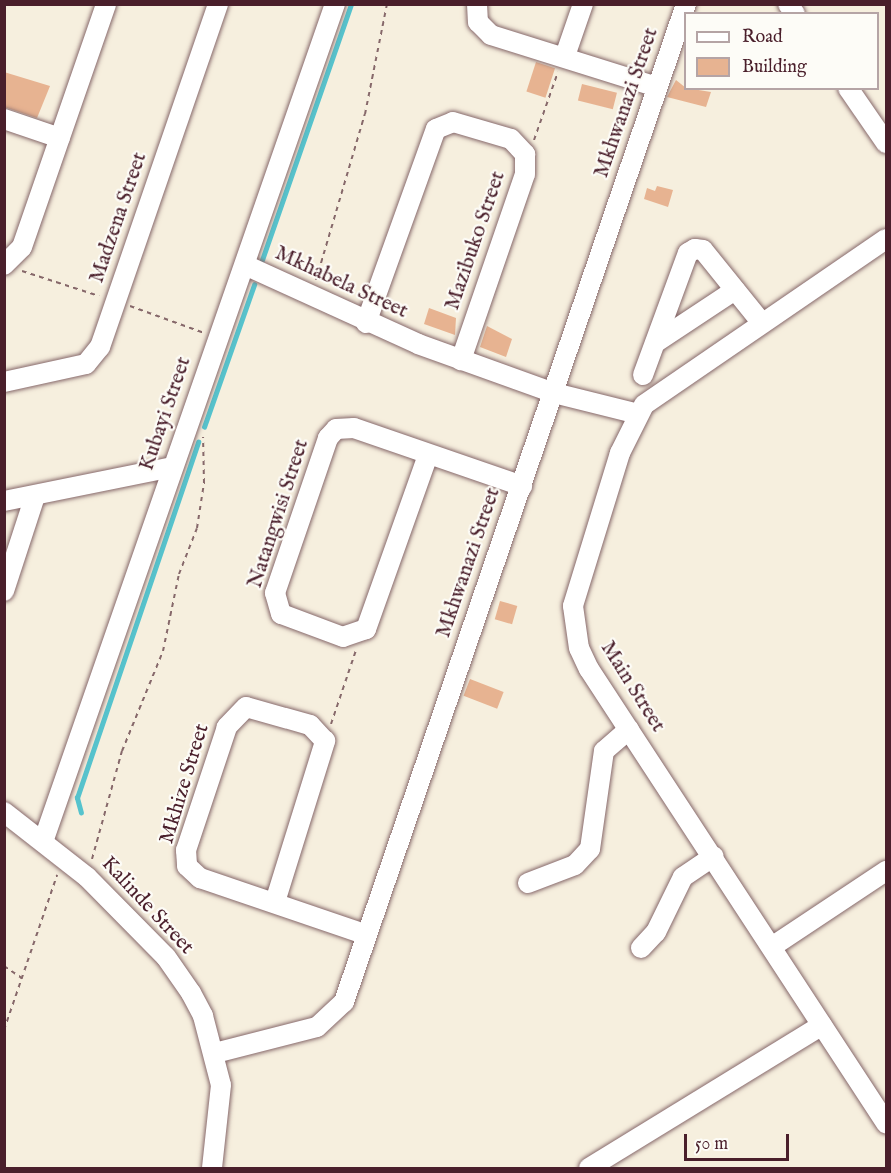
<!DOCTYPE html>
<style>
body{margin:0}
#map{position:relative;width:891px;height:1173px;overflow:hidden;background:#f6efde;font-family:"IM FELL English",serif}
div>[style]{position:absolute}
.stream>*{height:4.5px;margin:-2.25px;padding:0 2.25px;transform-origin:2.25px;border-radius:2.25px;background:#56c3cd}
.building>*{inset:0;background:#e7b391;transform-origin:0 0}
.path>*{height:2px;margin-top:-1px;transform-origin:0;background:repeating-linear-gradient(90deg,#86686a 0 4.5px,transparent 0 9px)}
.roads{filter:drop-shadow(0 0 2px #86686a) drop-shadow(0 0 2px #86686a)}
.minor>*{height:20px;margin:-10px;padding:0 10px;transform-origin:10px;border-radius:10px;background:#fff}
span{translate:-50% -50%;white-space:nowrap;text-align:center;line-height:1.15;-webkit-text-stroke:4.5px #fdfcf7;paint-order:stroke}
.street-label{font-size:21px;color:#4a1f2b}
.frame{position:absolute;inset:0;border:6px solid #4a1f2b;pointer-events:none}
.legend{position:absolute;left:684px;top:12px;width:195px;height:78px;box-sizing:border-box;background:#fdfcf7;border:2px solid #b5a4a5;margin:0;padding:8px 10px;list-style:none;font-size:18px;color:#4a1f2b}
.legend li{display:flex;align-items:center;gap:12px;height:30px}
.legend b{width:30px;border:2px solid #b5a4a5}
.scale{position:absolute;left:684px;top:1134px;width:105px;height:27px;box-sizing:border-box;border:3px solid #4a1f2b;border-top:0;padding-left:8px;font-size:18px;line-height:21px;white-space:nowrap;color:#4a1f2b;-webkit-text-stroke:4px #fdfcf7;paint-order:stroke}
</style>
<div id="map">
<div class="stream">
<div style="left:262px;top:260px;width:271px;rotate:-70.8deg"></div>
<div style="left:204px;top:427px;width:151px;rotate:-70.6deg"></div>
<div style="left:81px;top:813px;width:16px;rotate:-105deg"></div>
<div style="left:77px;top:798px;width:376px;rotate:-71.2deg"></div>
</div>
<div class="building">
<div style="left:536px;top:62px;width:20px;height:31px;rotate:18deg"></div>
<div style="clip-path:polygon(4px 72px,50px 86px,37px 118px,4px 107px)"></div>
<div style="clip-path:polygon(676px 80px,686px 88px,711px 92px,706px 107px,667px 97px)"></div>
<div style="left:582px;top:84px;width:36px;height:17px;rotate:14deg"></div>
<div style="clip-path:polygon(657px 186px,673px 190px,668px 207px,644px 199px,647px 188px,655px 191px)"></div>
<div style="clip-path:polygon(429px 308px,456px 318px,455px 335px,424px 324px)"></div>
<div style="clip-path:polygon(487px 326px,512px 339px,506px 357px,480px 347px)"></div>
<div style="left:500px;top:601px;width:18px;height:19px;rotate:16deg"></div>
<div style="left:470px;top:679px;width:36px;height:18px;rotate:21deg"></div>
</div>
<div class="path">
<div style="left:534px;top:140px;width:72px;rotate:-70.6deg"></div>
<div style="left:22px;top:271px;width:81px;rotate:18deg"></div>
<div style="left:316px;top:280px;width:173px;rotate:-73.6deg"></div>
<div style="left:365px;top:114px;width:112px;rotate:-78.7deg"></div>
<div style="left:130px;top:306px;width:79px;rotate:20deg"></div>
<div style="left:331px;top:724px;width:78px;rotate:-71.3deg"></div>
<div style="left:92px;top:859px;width:112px;rotate:-74.5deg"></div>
<div style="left:122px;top:751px;width:108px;rotate:-67.7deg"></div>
<div style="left:163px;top:651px;width:79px;rotate:-78.3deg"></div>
<div style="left:179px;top:574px;width:49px;rotate:-68.6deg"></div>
<div style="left:197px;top:528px;width:46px;rotate:-81.2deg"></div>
<div style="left:204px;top:483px;width:46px;rotate:-91.2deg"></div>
<div style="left:4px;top:966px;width:22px;rotate:34deg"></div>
<div style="left:4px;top:1030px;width:164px;rotate:-71.1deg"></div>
</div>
<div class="roads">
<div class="minor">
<div style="left:477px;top:4px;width:18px;rotate:87deg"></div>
<div style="left:478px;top:22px;width:18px;rotate:45deg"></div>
<div style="left:491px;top:35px;width:174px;rotate:17.4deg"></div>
<div style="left:788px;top:4px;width:12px;rotate:55deg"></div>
<div style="left:565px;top:56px;width:55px;rotate:-70.9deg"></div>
<div style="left:848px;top:88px;width:67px;rotate:55.4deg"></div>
<div style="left:4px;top:119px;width:59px;rotate:18.7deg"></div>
<div style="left:886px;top:239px;width:293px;rotate:145.6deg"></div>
<div style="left:644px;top:405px;width:54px;rotate:116.6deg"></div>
<div style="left:620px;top:453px;width:160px;rotate:107.1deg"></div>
<div style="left:573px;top:606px;width:42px;rotate:81.9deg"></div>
<div style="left:579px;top:648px;width:23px;rotate:65deg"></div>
<div style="left:589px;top:669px;width:543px;rotate:56.81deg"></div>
<div style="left:4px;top:265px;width:25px;rotate:-45deg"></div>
<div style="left:22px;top:247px;width:257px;rotate:-70.9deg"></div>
<div style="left:245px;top:265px;width:190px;rotate:24.5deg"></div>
<div style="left:418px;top:344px;width:145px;rotate:19.8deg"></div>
<div style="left:554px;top:393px;width:87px;rotate:14deg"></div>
<div style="left:366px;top:323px;width:206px;rotate:-70.2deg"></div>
<div style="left:436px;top:129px;width:18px;rotate:-22deg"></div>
<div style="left:453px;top:122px;width:60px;rotate:16.3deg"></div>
<div style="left:511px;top:139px;width:21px;rotate:47deg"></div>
<div style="left:525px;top:154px;width:20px;rotate:90deg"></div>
<div style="left:525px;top:174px;width:197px;rotate:109deg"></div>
<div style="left:655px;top:343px;width:96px;rotate:-33.5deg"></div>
<div style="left:643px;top:375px;width:130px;rotate:-69.8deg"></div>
<div style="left:688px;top:253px;width:8px;rotate:-30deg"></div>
<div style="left:695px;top:249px;width:8px;rotate:7deg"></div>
<div style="left:703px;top:250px;width:92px;rotate:51.1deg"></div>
<div style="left:4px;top:382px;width:84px;rotate:-12.4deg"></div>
<div style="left:86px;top:364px;width:22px;rotate:-51deg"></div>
<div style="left:100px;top:347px;width:363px;rotate:-71deg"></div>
<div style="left:428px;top:455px;width:185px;rotate:109.6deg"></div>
<div style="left:366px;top:629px;width:24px;rotate:161deg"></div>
<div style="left:343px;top:637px;width:66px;rotate:-159.6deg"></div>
<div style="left:281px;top:614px;width:22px;rotate:-106deg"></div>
<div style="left:275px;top:593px;width:164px;rotate:-71.1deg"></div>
<div style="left:328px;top:438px;width:12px;rotate:-48deg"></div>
<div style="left:336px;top:429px;width:18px;rotate:-3deg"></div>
<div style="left:354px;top:428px;width:178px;rotate:19deg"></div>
<div style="left:4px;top:501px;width:172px;rotate:-11.4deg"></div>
<div style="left:4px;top:591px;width:100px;rotate:-71.9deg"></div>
<div style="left:4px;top:812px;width:105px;rotate:38.1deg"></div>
<div style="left:87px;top:877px;width:112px;rotate:45.4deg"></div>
<div style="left:166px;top:957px;width:44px;rotate:55.2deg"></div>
<div style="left:191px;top:993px;width:26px;rotate:62deg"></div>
<div style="left:203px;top:1016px;width:71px;rotate:75.4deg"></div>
<div style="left:221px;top:1085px;width:83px;rotate:96.2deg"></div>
<div style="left:44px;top:839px;width:884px;rotate:-70.79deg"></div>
<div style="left:528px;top:883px;width:50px;rotate:-21deg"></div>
<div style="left:575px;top:865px;width:22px;rotate:-47deg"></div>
<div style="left:590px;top:849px;width:99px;rotate:-81.9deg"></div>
<div style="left:604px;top:751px;width:33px;rotate:-41deg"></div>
<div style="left:275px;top:902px;width:169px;rotate:-72.7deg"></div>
<div style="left:325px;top:741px;width:22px;rotate:-133deg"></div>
<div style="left:310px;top:725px;width:66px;rotate:-164.3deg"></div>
<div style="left:246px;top:707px;width:28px;rotate:134deg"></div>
<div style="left:227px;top:727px;width:130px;rotate:108.4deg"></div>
<div style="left:186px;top:850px;width:16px;rotate:86deg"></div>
<div style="left:187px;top:866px;width:18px;rotate:43deg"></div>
<div style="left:200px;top:878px;width:176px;rotate:18.8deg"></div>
<div style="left:773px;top:946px;width:136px;rotate:-33.6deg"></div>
<div style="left:641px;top:948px;width:22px;rotate:-47deg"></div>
<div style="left:656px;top:932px;width:61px;rotate:-63.9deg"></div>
<div style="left:683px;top:877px;width:37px;rotate:-34deg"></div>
<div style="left:215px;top:1053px;width:105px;rotate:-14.3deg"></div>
<div style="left:317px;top:1027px;width:37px;rotate:-43deg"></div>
<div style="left:344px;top:1002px;width:1055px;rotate:-71.08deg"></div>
<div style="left:589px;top:1168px;width:273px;rotate:-31.5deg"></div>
</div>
</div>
<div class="street-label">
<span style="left:627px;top:103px;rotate:-71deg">Mkhwanazi Street</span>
<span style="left:119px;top:218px;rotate:-71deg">Madzena Street</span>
<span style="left:476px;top:241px;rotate:-71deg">Mazibuko Street</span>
<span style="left:341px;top:283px;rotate:25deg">Mkhabela Street</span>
<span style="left:166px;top:414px;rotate:-71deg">Kubayi Street</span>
<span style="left:279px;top:514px;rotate:-72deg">Natangwisi Street</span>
<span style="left:469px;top:563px;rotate:-71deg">Mkhwanazi Street</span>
<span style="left:632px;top:687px;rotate:58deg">Main Street</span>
<span style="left:185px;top:784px;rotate:-73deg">Mkhize Street</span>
<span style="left:147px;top:906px;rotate:47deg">Kalinde Street</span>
</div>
<div class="frame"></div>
<ul class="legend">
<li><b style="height:8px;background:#fff"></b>Road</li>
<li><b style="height:16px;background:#e7b391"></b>Building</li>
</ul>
<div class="scale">50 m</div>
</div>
